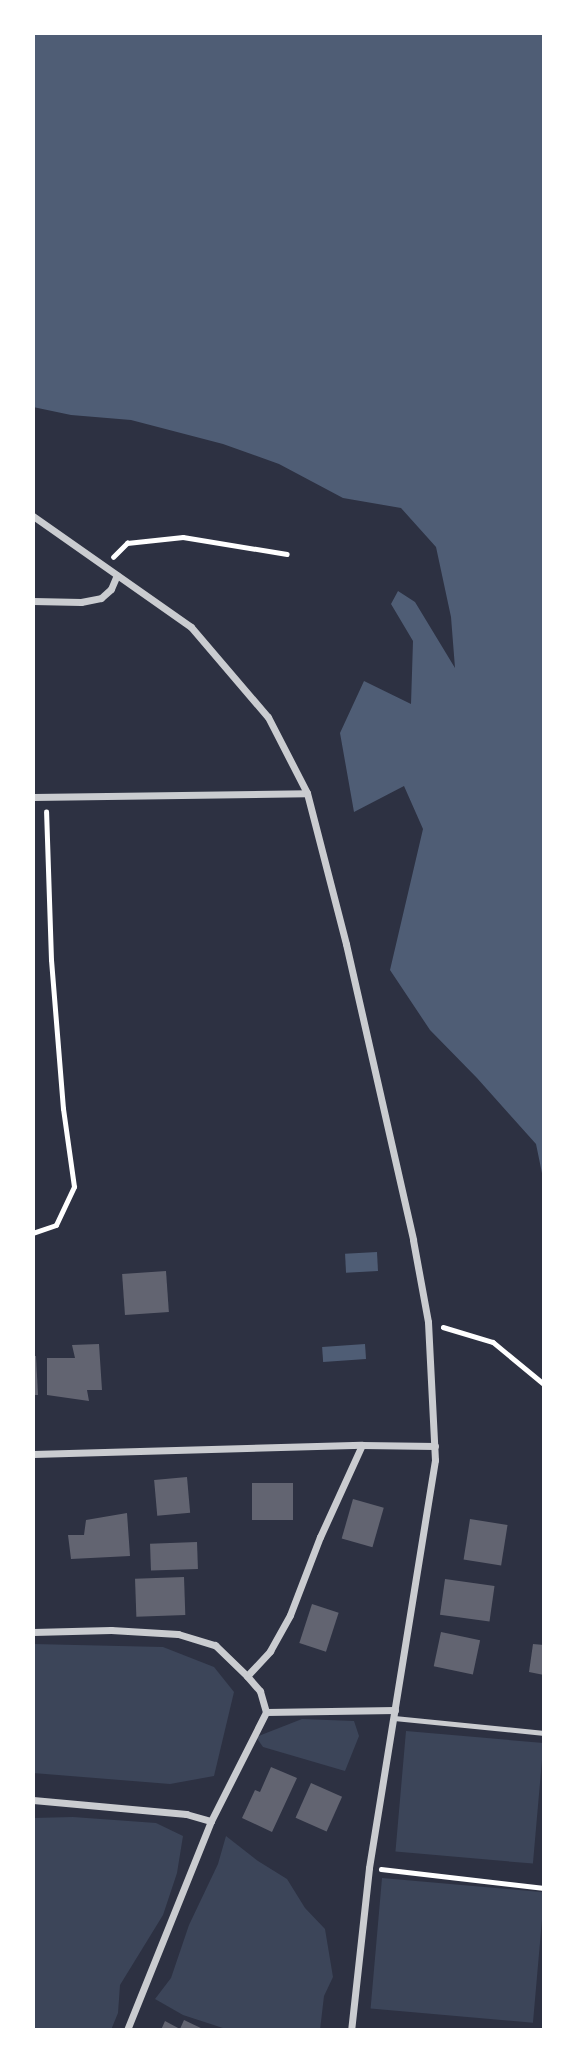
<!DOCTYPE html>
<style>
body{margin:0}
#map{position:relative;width:577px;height:2063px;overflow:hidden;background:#2d3142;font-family:Commissioner,sans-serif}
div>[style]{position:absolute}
.green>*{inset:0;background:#3c4559;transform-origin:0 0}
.water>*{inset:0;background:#4f5d75;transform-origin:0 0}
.building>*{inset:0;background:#626471;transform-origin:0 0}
.path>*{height:4.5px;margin:-2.25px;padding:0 2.25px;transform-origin:2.25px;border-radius:2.25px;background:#fff}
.service>*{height:5px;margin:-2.5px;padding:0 2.5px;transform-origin:2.5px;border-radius:2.5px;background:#caccd0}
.minor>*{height:7px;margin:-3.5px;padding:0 3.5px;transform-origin:3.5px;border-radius:3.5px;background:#caccd0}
span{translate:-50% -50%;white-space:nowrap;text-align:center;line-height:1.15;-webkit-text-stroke:5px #fff;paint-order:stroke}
.frame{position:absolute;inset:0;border:35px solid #fff;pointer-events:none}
</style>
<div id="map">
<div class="green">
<div style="clip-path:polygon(33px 1644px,163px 1647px,214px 1667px,234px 1692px,214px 1776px,170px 1784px,33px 1773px)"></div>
<div style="clip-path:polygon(302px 1719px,354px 1721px,359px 1736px,345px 1771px,263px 1747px,256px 1737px)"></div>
<div style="left:406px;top:1731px;width:138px;height:121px;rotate:5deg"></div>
<div style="clip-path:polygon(73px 1817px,156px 1823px,183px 1836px,177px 1873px,163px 1915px,120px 1985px,118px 2013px,111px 2030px,33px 2030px,33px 1818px)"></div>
<div style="clip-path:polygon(226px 1836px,258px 1861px,287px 1879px,305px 1908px,325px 1929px,333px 1977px,324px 1996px,320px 2030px,229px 2030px,183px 2015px,155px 1999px,171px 1978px,189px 1925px,218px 1864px)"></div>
<div style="left:382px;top:1878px;width:163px;height:131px;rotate:5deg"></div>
</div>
<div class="water">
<div style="clip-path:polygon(33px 33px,544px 33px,544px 1183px,536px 1144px,477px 1078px,430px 1030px,390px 970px,423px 829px,404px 786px,354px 812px,340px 733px,364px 681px,411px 704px,413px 641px,391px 604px,398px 591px,415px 602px,455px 668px,451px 617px,436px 547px,401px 508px,343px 498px,279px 464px,223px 444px,131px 420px,71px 415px,33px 407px)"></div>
<div style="left:377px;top:1252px;width:19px;height:32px;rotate:87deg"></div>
<div style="left:365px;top:1344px;width:15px;height:43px;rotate:86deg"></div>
</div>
<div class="building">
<div style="left:166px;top:1271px;width:41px;height:44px;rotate:86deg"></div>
<div style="clip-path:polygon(99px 1344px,102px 1390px,87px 1390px,89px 1401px,47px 1395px,47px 1358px,75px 1358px,72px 1345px)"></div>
<div style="clip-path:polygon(33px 1356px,36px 1356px,38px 1395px,33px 1395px)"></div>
<div style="left:187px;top:1477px;width:36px;height:33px;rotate:85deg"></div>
<div style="left:252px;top:1483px;width:41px;height:37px"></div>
<div style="left:353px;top:1499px;width:32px;height:41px;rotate:16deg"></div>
<div style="clip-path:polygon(127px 1513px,130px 1556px,71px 1559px,68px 1535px,84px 1535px,86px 1520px)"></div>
<div style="left:470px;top:1519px;width:38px;height:41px;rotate:9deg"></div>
<div style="left:197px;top:1542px;width:27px;height:47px;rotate:88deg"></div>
<div style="left:184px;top:1577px;width:38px;height:49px;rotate:88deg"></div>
<div style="left:445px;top:1579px;width:50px;height:36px;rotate:8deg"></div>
<div style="left:312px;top:1604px;width:28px;height:41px;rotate:18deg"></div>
<div style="left:441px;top:1632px;width:40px;height:35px;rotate:12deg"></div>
<div style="clip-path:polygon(533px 1644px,544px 1645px,544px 1675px,529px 1672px)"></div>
<div style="clip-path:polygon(271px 1767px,297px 1778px,272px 1832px,242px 1818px,255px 1790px,260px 1792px)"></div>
<div style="left:311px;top:1783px;width:34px;height:38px;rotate:24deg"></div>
<div style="clip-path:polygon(184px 2020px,205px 2030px,161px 2030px,165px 2021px,180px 2029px)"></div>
</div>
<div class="path">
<div style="left:113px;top:557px;width:20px;rotate:-45deg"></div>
<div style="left:127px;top:543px;width:56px;rotate:-6.1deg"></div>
<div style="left:183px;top:537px;width:105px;rotate:9.3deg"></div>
<div style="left:33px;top:1233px;width:24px;rotate:-19deg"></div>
<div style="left:56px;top:1225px;width:42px;rotate:-64.7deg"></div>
<div style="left:74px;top:1187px;width:79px;rotate:-98deg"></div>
<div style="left:63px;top:1109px;width:149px;rotate:-94.6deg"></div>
<div style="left:51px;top:960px;width:148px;rotate:-91.9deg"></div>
<div style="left:443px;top:1327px;width:52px;rotate:16.7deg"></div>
<div style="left:493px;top:1342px;width:66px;rotate:39.5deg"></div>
<div style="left:381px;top:1869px;width:164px;rotate:6.6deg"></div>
</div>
<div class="service">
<div style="left:394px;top:1718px;width:151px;rotate:5.7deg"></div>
</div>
<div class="minor">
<div style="left:33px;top:516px;width:193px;rotate:35.1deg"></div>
<div style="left:191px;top:627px;width:118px;rotate:49.5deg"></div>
<div style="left:268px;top:717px;width:85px;rotate:62.8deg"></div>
<div style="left:307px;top:793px;width:156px;rotate:75.5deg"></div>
<div style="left:346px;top:944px;width:303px;rotate:77.2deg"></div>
<div style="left:413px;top:1240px;width:83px;rotate:79.6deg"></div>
<div style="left:428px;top:1322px;width:138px;rotate:87.1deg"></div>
<div style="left:435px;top:1460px;width:413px;rotate:99.2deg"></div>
<div style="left:369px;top:1868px;width:163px;rotate:96.3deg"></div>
<div style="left:33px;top:601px;width:48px;rotate:1.2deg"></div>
<div style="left:81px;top:602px;width:20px;rotate:-11deg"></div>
<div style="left:101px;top:598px;width:13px;rotate:-42deg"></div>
<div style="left:111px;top:589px;width:15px;rotate:-67deg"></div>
<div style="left:33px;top:797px;width:274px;rotate:-0.8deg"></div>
<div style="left:33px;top:1454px;width:329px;rotate:-1.6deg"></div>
<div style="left:362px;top:1445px;width:73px;rotate:0.8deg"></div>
<div style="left:33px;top:1632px;width:78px;rotate:-1.5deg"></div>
<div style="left:111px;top:1630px;width:67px;rotate:3.4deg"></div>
<div style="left:178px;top:1634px;width:39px;rotate:17deg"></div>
<div style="left:215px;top:1645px;width:45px;rotate:44.1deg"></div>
<div style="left:266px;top:1712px;width:129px;rotate:-0.9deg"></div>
<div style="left:33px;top:1800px;width:154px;rotate:5.2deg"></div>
<div style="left:186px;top:1814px;width:26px;rotate:16deg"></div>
<div style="left:211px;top:1821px;width:225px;rotate:111.9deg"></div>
<div style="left:211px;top:1821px;width:122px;rotate:-63.2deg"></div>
<div style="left:266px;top:1712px;width:22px;rotate:-106deg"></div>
<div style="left:260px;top:1691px;width:20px;rotate:-131deg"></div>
<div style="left:247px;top:1676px;width:34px;rotate:-47deg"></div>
<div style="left:270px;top:1651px;width:41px;rotate:-60.9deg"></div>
<div style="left:290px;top:1615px;width:84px;rotate:-69deg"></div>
<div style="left:320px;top:1537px;width:101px;rotate:-65.5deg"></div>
</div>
<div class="frame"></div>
</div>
